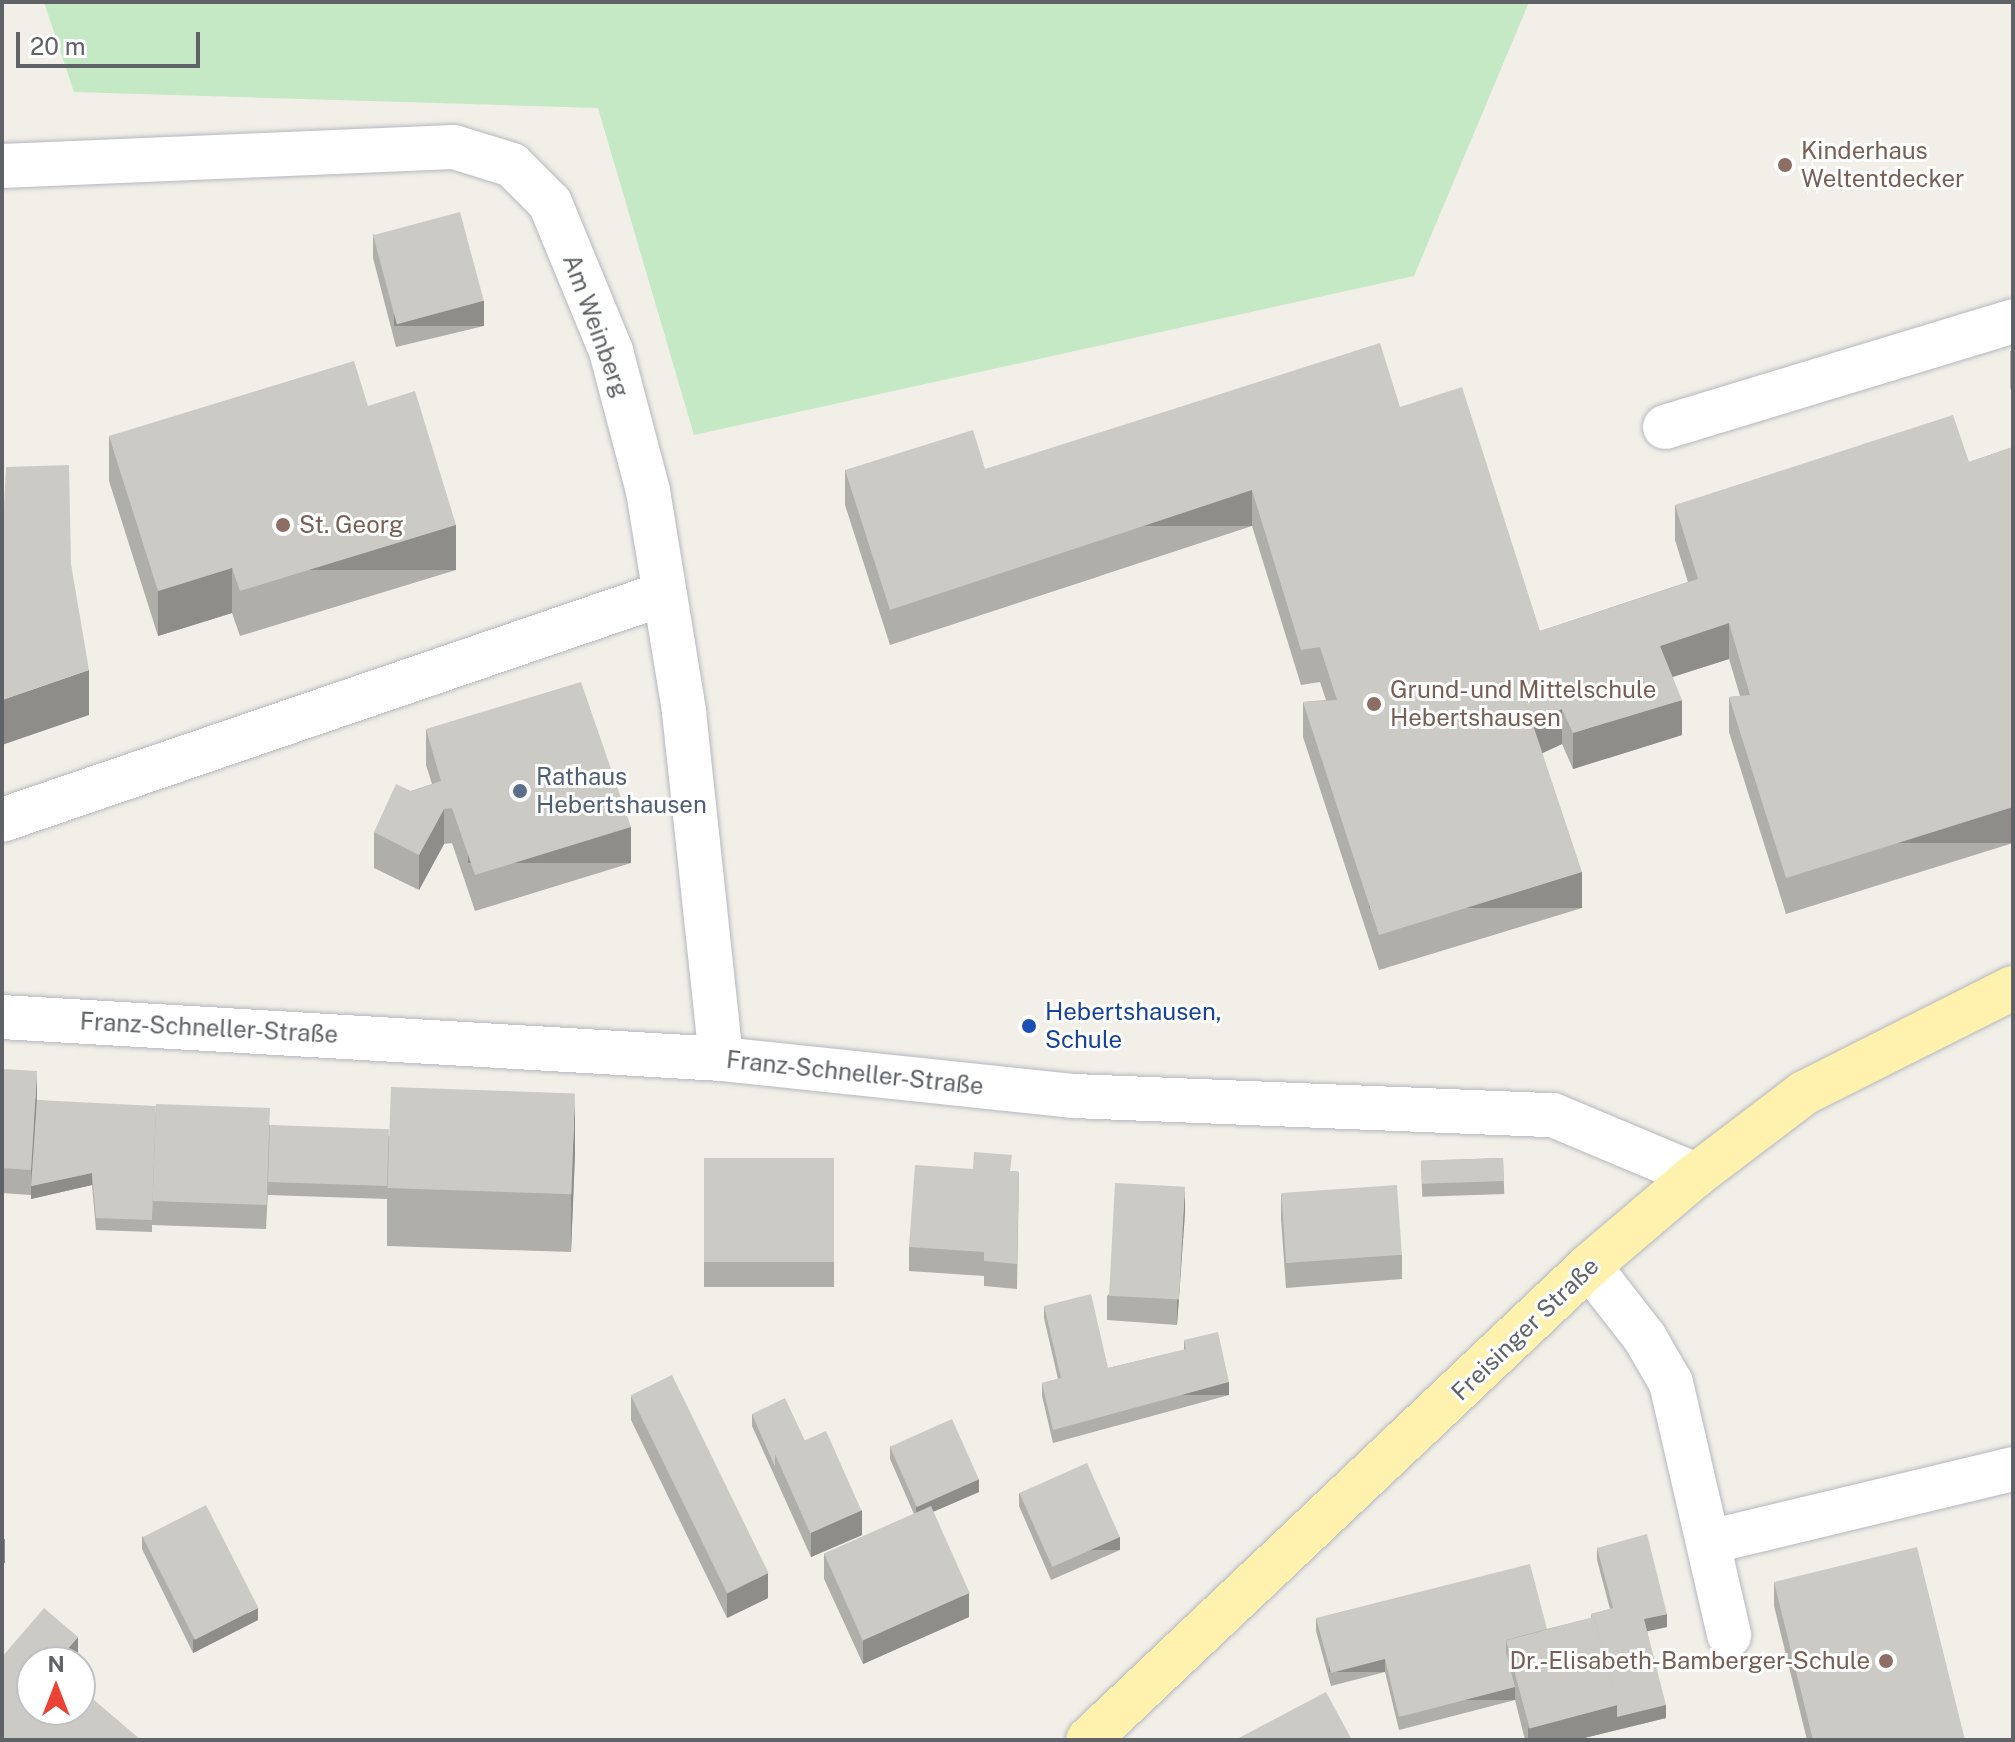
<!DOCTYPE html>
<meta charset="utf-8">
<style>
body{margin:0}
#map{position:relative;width:2015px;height:1742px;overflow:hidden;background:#f1efe8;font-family:"Public Sans",sans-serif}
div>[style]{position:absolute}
.green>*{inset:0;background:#c5e8c5}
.roads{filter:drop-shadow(0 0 2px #b5b8bc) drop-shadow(0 0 2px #b5b8bc)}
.minor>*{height:44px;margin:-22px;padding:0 22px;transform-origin:22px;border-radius:22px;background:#fff}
.major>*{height:44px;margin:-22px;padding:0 22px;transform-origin:22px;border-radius:22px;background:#fff2af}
.wall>*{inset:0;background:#afaea9;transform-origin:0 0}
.shaded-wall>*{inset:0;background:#8f8d8a;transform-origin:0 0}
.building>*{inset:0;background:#cccac5;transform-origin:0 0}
.dots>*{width:22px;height:22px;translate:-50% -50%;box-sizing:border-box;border:4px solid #fff;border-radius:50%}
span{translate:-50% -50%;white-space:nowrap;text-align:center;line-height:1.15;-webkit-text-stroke:6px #fff;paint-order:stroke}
.education-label{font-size:24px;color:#785e54}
.left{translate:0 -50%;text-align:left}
.right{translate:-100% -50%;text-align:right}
.street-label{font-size:24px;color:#5f6368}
.service-label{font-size:24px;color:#4e5e75}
.transit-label{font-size:24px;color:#164399}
.frame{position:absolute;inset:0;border:4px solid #5f6368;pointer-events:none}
.north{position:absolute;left:16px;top:1646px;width:80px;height:80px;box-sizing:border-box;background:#fff;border:2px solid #bfc1c3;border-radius:50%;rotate:0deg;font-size:22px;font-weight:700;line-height:32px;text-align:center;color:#5f6368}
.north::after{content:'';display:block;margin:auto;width:28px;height:36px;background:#ea4335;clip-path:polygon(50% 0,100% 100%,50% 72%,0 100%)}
.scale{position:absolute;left:16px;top:32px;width:184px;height:36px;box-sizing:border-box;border:4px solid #5f6368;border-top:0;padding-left:10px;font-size:24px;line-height:28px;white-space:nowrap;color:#5f6368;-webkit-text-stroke:6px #fff;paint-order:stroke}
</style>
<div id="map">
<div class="green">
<div style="clip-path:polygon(44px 2px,1529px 2px,1414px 276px,694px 435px,598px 108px,74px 92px)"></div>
</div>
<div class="roads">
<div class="minor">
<div style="left:2px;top:166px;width:452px;rotate:-2.4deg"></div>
<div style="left:454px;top:147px;width:61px;rotate:17.2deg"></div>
<div style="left:512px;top:165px;width:54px;rotate:45deg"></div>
<div style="left:550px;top:203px;width:160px;rotate:67.6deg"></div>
<div style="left:611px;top:351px;width:145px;rotate:75.2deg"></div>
<div style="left:648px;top:491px;width:224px;rotate:80.7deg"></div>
<div style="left:684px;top:712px;width:349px;rotate:83.9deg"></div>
<div style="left:1665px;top:427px;width:364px;rotate:-16.9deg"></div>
<div style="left:2px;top:820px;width:699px;rotate:-18.88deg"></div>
<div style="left:2px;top:1017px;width:720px;rotate:3.34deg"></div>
<div style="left:721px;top:1059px;width:355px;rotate:6deg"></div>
<div style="left:1074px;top:1096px;width:479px;rotate:2.3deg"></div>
<div style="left:1553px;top:1115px;width:155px;rotate:22.8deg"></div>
<div style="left:1589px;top:1266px;width:91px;rotate:52.1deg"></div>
<div style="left:1645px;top:1338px;width:52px;rotate:60deg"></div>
<div style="left:1671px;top:1383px;width:259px;rotate:77deg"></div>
<div style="left:1709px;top:1542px;width:313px;rotate:-13.5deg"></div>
</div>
<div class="major">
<div style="left:1088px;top:1740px;width:690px;rotate:-43.41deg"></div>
<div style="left:1589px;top:1266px;width:140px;rotate:-40.4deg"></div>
<div style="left:1696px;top:1175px;width:136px;rotate:-37.2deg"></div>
<div style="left:1804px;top:1093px;width:234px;rotate:-26.7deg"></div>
</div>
</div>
<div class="wall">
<div style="clip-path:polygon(373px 234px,484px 326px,396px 347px,373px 258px)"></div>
<div style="clip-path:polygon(2010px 351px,2013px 351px,2013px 397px,2010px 387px)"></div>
<div style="clip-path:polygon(368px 406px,456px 570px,240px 636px,232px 613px,158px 636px,109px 481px,109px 436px)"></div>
<div style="clip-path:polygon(1400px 407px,1540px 631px,1688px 582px,1675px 540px,1675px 505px,1969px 462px,2013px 447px,2013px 843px,1786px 914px,1729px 732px,1729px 697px,1740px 696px,1729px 659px,1672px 677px,1682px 735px,1573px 769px,1562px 744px,1542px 753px,1582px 908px,1379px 970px,1303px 737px,1303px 702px,1326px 700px,1320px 682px,1301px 685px,1252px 526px,890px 645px,845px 505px,845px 470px,985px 469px)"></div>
<div style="clip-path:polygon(426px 729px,631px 863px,475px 911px,452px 843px,444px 844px,419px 890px,374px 868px,374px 832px,411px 791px,432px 784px,426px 765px)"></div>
<div style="clip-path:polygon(2px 1069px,37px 1100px,270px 1125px,575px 1153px,571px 1252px,387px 1246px,387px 1199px,268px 1195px,268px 1191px,266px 1229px,152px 1225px,152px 1214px,152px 1232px,96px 1230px,92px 1185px,31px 1199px,31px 1195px,2px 1193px)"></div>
<div style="left:704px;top:1158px;width:130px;height:129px"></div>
<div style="left:1503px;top:1158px;width:36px;height:82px;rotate:88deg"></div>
<div style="clip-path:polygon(1012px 1171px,1019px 1172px,1017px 1289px,984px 1286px,984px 1276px,909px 1271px,909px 1247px)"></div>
<div style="clip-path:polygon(1281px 1194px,1402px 1255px,1402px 1279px,1286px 1288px,1281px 1219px)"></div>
<div style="clip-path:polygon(1185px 1212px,1177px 1325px,1107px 1320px,1107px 1296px)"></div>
<div style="clip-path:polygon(1044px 1306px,1108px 1368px,1184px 1350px,1184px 1340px,1229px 1395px,1053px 1443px,1042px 1396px,1042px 1383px,1058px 1379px,1044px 1318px)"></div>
<div style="clip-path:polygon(631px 1396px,768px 1598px,727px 1618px,631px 1420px)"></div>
<div style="clip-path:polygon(752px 1414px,805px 1441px,862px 1535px,811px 1557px,752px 1426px)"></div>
<div style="clip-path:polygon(890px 1446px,979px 1492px,933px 1512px,969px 1617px,863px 1664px,824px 1579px,824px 1554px,914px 1514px,890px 1459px)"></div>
<div style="clip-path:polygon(1019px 1493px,1120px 1550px,1051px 1580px,1019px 1506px)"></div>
<div style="clip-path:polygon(142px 1536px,258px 1620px,193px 1653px,142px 1549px)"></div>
<div style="clip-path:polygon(1597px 1548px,1667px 1627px,1647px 1631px,1666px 1718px,1576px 1740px,1525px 1740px,1515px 1700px,1399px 1730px,1385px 1672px,1331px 1686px,1316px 1631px,1316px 1618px,1547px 1629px,1591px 1618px,1591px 1614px,1610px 1609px,1597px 1560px)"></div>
<div style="clip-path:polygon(1774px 1582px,1965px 1740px,1807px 1740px,1774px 1606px)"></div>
</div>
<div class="shaded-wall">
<div style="left:484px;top:301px;width:25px;height:90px;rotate:90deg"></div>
<div style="left:1252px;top:490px;width:36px;height:381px;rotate:90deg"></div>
<div style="left:456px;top:525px;width:45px;height:226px;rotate:90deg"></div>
<div style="clip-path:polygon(232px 568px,232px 613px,158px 636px,158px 591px)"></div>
<div style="clip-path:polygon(1729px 623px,1729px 659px,1660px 681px,1660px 646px)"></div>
<div style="clip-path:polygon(89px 670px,89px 715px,2px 745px,2px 700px)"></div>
<div style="clip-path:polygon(1682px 700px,1682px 735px,1573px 769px,1573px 733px)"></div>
<div style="clip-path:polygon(1562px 709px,1562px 744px,1532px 758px,1532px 722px)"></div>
<div style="left:2013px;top:807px;width:36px;height:238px;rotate:90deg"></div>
<div style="clip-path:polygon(444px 809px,444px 844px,419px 890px,419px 855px)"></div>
<div style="left:631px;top:827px;width:36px;height:163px;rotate:90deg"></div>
<div style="left:1582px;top:872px;width:36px;height:213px;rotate:90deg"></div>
<div style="clip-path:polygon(37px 1071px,37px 1096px,32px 1186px,92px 1173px,92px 1185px,31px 1199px,31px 1170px)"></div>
<div style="clip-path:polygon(575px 1095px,575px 1153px,571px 1252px,571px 1194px)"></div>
<div style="clip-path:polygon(1185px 1187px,1185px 1212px,1177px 1325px,1177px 1301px)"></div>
<div style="left:1229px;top:1382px;width:13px;height:182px;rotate:90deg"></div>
<div style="clip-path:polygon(979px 1479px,979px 1492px,916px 1519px,916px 1507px)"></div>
<div style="clip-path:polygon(862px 1510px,862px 1535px,811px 1557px,811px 1532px)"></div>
<div style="left:1120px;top:1537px;width:13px;height:75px;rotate:90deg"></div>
<div style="left:5px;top:1539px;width:24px;height:3px;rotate:90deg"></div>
<div style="clip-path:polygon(768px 1573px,768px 1598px,727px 1618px,727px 1594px)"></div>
<div style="clip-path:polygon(969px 1593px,969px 1617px,863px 1664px,863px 1640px)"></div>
<div style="clip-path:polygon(258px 1608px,258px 1620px,193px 1653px,193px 1640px)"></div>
<div style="clip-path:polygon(1667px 1614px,1667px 1627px,1644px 1632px,1644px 1619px)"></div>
<div style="clip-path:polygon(78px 1637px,78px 1662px,56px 1662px)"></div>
<div style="left:1385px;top:1659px;width:13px;height:56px;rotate:90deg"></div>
<div style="left:1515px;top:1687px;width:13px;height:120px;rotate:90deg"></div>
<div style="clip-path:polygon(1617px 1705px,1666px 1705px,1666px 1718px,1576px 1740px,1528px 1740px,1528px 1728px)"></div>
</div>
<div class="building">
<div style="left:460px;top:212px;width:92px;height:90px;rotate:75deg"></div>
<div style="clip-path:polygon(1380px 343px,1400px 407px,1462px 387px,1540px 631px,1698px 579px,1675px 505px,1953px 415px,1969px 462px,2013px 447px,2013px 807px,1786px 878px,1729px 697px,1750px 695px,1729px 623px,1660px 646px,1682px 700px,1573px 733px,1562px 709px,1532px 722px,1582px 872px,1379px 935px,1303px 702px,1337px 700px,1320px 647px,1301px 650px,1252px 490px,890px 610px,845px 470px,973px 430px,985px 469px)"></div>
<div style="clip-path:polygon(354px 361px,368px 406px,415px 391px,456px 525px,240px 591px,232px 568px,158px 591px,109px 436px)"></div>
<div style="clip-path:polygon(69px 465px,71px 564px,89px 670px,2px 700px,2px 548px,6px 467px)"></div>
<div style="clip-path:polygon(581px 682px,631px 827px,475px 875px,452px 808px,444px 809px,419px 855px,374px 832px,396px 784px,411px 791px,441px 781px,426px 729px)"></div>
<div style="clip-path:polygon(2px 1069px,37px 1071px,31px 1170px,2px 1168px)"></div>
<div style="left:391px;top:1087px;width:184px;height:101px;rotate:2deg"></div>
<div style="clip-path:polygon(37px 1100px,156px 1106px,152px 1220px,96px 1218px,92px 1173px,31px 1186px)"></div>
<div style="left:156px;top:1104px;width:114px;height:97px;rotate:2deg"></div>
<div style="left:270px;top:1125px;width:119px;height:57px;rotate:2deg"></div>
<div style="clip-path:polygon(974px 1152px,1012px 1155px,1010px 1171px,1019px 1172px,1017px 1264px,984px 1261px,984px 1252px,909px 1247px,915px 1165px,973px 1169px)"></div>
<div style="left:704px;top:1158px;width:130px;height:104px"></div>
<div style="left:1503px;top:1158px;width:23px;height:82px;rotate:88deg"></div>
<div style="left:1115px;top:1183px;width:70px;height:113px;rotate:3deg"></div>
<div style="left:1397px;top:1185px;width:70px;height:116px;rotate:86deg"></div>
<div style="clip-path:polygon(1091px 1294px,1108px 1368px,1186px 1349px,1184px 1340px,1218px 1332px,1229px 1382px,1053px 1430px,1042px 1383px,1061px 1378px,1044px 1306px)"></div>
<div style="left:672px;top:1375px;width:220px;height:46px;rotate:64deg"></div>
<div style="clip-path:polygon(785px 1398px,805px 1441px,775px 1455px,775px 1467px,752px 1414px)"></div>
<div style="left:952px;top:1419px;width:66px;height:68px;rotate:66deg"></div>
<div style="left:826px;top:1431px;width:87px;height:56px;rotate:66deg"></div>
<div style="left:1087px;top:1463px;width:81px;height:74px;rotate:66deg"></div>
<div style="left:206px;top:1505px;width:115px;height:71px;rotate:63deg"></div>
<div style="left:931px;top:1506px;width:95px;height:117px;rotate:66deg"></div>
<div style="clip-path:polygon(1647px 1534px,1667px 1614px,1644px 1619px,1666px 1705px,1617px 1717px,1617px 1705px,1594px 1617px,1592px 1618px,1591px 1614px,1613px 1608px,1597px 1548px)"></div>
<div style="clip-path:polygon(1917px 1547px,1965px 1740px,1813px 1740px,1774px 1582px)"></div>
<div style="clip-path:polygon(1530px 1564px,1547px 1629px,1506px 1640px,1506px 1652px,1515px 1687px,1399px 1717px,1385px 1659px,1331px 1673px,1316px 1618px)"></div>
<div style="clip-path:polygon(44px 1608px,78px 1637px,56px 1662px,32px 1662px,32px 1710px,80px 1710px,80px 1688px,141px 1740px,2px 1740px,2px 1657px)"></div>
<div style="left:1594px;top:1617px;width:91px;height:91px;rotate:75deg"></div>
<div style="clip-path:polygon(1326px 1692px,1352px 1740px,1235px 1740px)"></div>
</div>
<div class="dots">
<div style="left:1785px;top:165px;background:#8d6e63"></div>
<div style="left:283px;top:525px;background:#8d6e63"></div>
<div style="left:1374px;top:704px;background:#8d6e63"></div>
<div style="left:520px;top:791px;background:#5c6f8a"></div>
<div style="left:1029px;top:1026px;background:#1a4fb4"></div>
<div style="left:1886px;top:1661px;background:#8d6e63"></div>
</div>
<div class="education-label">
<span class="left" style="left:1801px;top:165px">Kinderhaus<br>Weltentdecker</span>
<span class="left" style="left:299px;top:525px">St. Georg</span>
<span class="left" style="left:1390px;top:704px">Grund- und Mittelschule<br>Hebertshausen</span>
<span class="right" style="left:1870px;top:1661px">Dr.-Elisabeth-Bamberger-Schule</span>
</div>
<div class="street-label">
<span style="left:596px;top:326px;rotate:70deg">Am Weinberg</span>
<span style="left:209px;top:1028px;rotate:3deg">Franz-Schneller-Straße</span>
<span style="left:855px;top:1073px;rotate:6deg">Franz-Schneller-Straße</span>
<span style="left:1525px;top:1329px;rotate:-44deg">Freisinger Straße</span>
</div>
<div class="service-label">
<span class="left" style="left:536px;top:791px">Rathaus<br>Hebertshausen</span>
</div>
<div class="transit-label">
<span class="left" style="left:1045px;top:1026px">Hebertshausen,<br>Schule</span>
</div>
<div class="frame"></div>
<div class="north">N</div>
<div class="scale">20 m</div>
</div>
